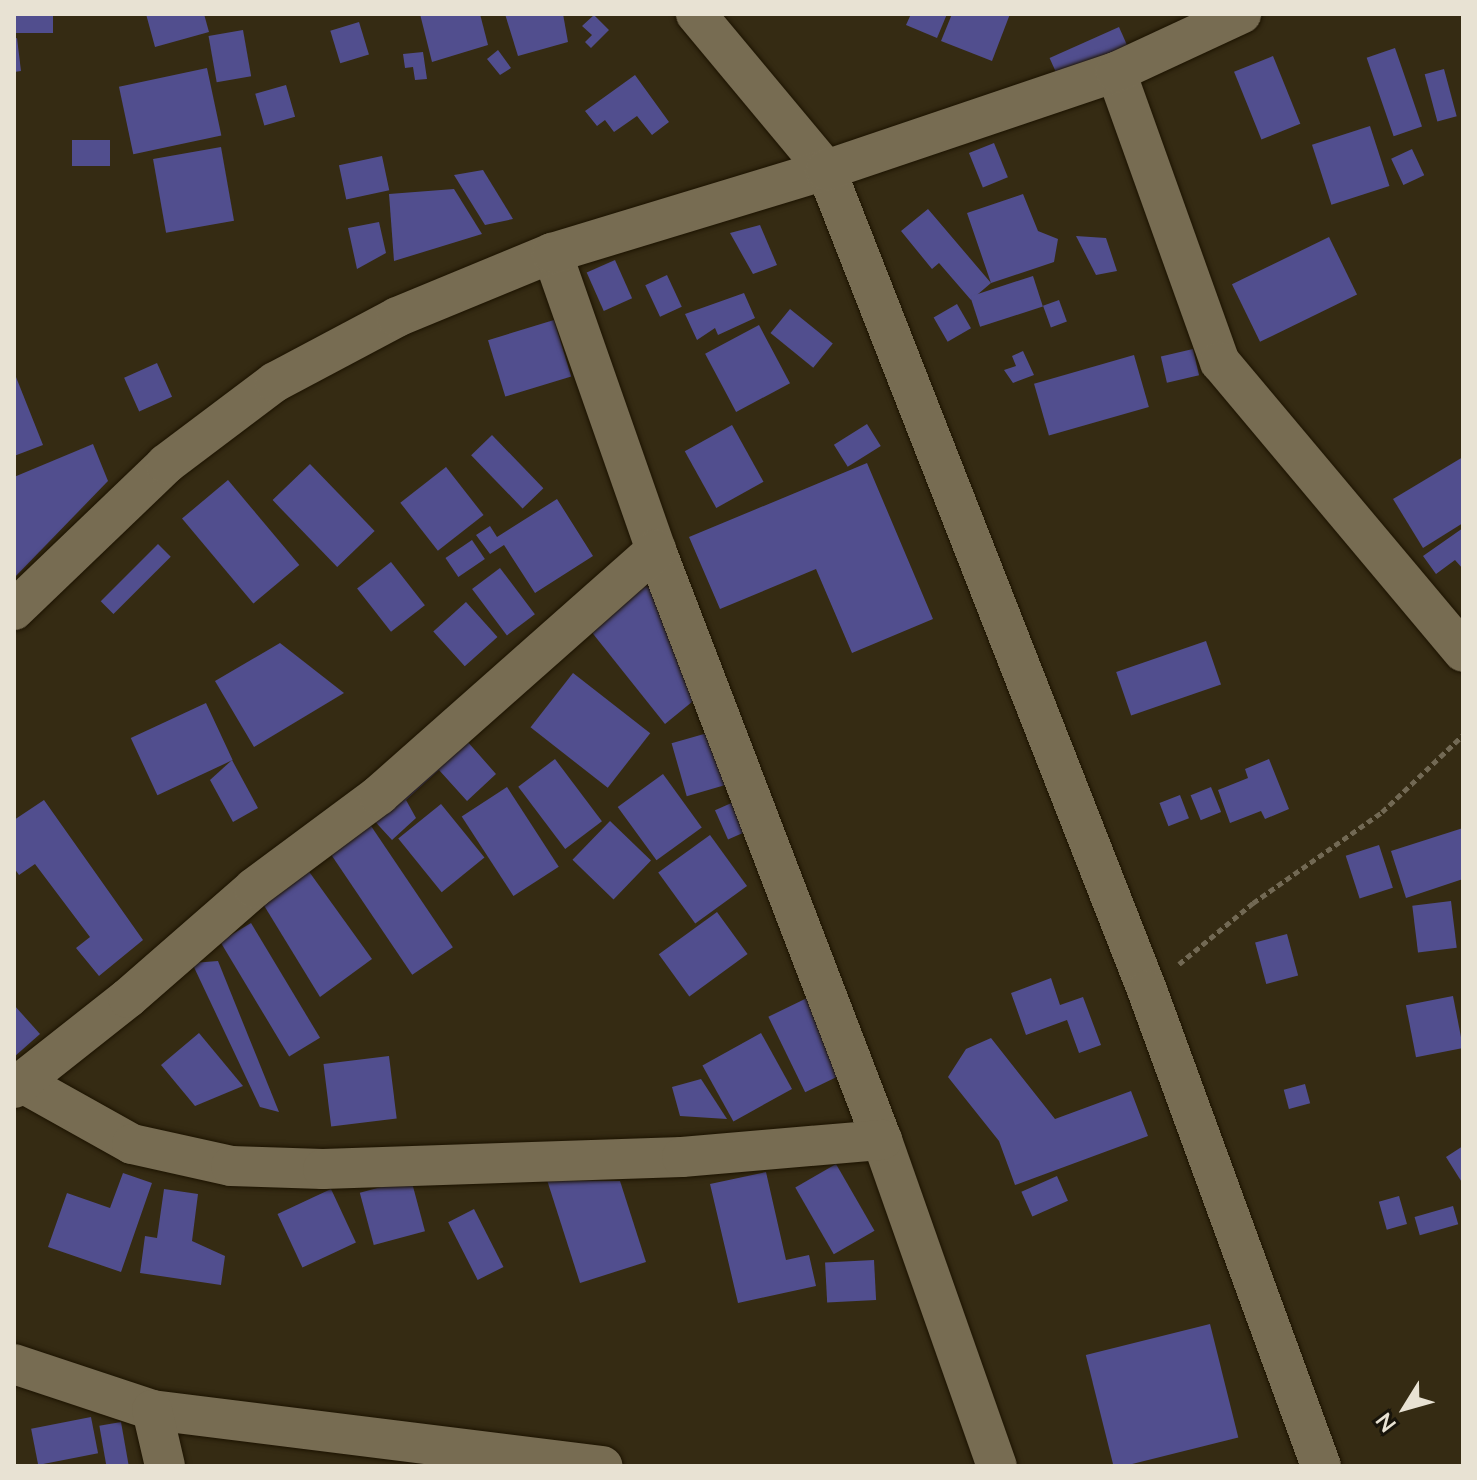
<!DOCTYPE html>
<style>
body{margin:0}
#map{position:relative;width:1477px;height:1480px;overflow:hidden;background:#352b13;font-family:Lato,sans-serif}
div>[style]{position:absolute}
.building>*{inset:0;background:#514e8e;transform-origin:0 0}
.path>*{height:5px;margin-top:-2.5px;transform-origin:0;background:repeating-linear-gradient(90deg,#726954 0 6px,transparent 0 10px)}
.roads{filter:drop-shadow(0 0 2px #1c1300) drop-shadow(0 0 2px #1c1300)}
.street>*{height:40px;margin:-20px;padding:0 20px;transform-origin:20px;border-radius:20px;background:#776c52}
span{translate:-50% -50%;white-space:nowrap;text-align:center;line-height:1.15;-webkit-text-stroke:8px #18140a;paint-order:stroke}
.frame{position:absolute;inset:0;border:16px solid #e8e2d3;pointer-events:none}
.north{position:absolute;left:1365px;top:1368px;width:80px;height:80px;-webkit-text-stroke:6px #18140a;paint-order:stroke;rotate:233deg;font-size:22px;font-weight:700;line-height:32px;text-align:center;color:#e8e2d3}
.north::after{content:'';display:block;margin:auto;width:28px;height:36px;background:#e8e2d3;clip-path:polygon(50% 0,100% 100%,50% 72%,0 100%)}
</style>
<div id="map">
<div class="building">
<div style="left:14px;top:14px;width:39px;height:19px"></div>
<div style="clip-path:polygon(146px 14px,204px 14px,209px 32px,155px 47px)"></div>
<div style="clip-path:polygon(420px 14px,480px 14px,488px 45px,432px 62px)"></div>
<div style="clip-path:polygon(505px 14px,563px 14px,568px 42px,518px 56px)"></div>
<div style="clip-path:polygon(911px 14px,947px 14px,937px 38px,906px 25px)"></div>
<div style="clip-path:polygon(952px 14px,1010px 14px,992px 61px,941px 41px)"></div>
<div style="clip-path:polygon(594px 15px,609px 30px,591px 48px,585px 42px,592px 35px,582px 26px)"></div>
<div style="left:359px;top:22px;width:34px;height:30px;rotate:73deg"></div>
<div style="left:1119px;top:27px;width:24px;height:76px;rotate:66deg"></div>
<div style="left:243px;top:30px;width:47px;height:35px;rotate:80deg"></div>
<div style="clip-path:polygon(17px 38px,21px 71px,14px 72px,14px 39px)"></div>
<div style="left:1395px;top:48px;width:83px;height:30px;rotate:71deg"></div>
<div style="clip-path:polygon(498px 50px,511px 68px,500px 75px,487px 59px)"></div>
<div style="clip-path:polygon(423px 52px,427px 79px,415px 80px,413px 67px,405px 68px,403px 54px)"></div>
<div style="left:1273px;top:56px;width:73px;height:42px;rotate:68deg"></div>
<div style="left:207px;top:68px;width:69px;height:90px;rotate:78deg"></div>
<div style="left:1444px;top:69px;width:49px;height:20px;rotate:75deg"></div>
<div style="clip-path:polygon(635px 75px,669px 122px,652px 135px,637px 116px,614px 132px,605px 120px,597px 126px,585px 111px)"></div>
<div style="left:286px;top:85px;width:33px;height:32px;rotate:74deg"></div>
<div style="left:1370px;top:126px;width:63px;height:61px;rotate:72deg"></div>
<div style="left:72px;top:140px;width:38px;height:26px"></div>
<div style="left:994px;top:143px;width:37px;height:27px;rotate:68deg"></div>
<div style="left:221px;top:147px;width:75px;height:69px;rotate:80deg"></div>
<div style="left:1412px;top:149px;width:29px;height:23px;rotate:65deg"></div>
<div style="left:382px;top:156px;width:35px;height:44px;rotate:78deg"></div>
<div style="clip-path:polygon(483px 170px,513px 219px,485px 225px,454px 175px)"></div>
<div style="clip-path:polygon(454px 189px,482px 234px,394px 261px,389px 194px)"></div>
<div style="clip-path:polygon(1023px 194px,1038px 231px,1058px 239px,1054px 262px,991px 283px,971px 300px,939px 263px,932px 269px,901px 231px,928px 209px,991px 283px,967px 213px)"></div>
<div style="clip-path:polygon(379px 222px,386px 253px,357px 269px,348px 228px)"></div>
<div style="clip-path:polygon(760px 225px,777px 265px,753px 274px,730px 233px)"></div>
<div style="clip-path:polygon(1076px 236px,1106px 238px,1117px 271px,1096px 275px)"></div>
<div style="left:1329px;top:237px;width:64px;height:108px;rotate:64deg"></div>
<div style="left:615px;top:260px;width:42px;height:31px;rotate:66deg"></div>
<div style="left:667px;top:275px;width:35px;height:24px;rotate:65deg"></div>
<div style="left:1033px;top:276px;width:32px;height:66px;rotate:72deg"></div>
<div style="clip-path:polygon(744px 293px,755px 318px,718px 335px,715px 328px,697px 340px,685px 314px)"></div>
<div style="left:1059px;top:300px;width:23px;height:17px;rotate:70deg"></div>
<div style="left:957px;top:304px;width:28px;height:27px;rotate:60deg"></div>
<div style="left:790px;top:309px;width:55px;height:31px;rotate:39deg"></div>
<div style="left:554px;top:320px;width:59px;height:69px;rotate:73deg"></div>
<div style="left:759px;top:325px;width:66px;height:61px;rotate:62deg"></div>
<div style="left:1193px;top:349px;width:27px;height:33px;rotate:77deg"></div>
<div style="clip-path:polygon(1023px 351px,1034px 375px,1013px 383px,1004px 370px,1016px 366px,1012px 356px)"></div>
<div style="left:1134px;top:355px;width:54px;height:104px;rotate:74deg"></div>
<div style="left:157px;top:363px;width:37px;height:36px;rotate:66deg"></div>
<div style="clip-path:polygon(14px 372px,43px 445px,14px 456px)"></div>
<div style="left:867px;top:424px;width:26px;height:39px;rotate:58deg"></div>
<div style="left:732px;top:425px;width:65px;height:54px;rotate:61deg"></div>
<div style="left:492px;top:435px;width:74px;height:29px;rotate:46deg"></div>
<div style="clip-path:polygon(93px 444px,108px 481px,14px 578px,14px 477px)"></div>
<div style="clip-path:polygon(1463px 457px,1463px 523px,1423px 548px,1393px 499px)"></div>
<div style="clip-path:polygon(867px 463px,933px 619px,852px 653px,816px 569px,720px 609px,689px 537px)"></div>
<div style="left:310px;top:464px;width:93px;height:52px;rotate:46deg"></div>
<div style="left:446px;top:467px;width:61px;height:58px;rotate:52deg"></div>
<div style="left:228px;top:480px;width:111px;height:60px;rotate:50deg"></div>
<div style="clip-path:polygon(557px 499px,593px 556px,535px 593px,504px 545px,490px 554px,476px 535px,490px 526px,497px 537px)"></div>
<div style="clip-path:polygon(1463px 528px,1463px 569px,1455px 560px,1436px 574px,1423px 556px)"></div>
<div style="left:472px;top:540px;width:23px;height:32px;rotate:56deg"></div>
<div style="left:158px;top:544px;width:18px;height:81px;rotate:45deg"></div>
<div style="left:391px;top:562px;width:55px;height:43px;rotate:52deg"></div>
<div style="left:500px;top:568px;width:58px;height:35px;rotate:53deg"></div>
<div style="clip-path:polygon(653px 580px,698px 697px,665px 724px,590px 630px)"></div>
<div style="left:466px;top:602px;width:47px;height:44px;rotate:48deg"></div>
<div style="left:1206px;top:641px;width:46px;height:95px;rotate:71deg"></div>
<div style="clip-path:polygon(280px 643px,344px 693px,254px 747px,215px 681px)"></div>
<div style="left:573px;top:673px;width:98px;height:69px;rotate:38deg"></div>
<div style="left:206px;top:703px;width:63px;height:83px;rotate:65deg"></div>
<div style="clip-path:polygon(459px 732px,496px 774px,467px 801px,439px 770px,406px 800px,416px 818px,392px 840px,369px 815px)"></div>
<div style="left:711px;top:732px;width:55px;height:41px;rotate:74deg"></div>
<div style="left:555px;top:759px;width:78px;height:46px;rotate:53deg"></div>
<div style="clip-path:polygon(1269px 759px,1289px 809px,1265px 819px,1261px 811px,1230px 823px,1218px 790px,1248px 778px,1245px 769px)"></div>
<div style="clip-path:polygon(232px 760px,258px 808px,233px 822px,210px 780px)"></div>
<div style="left:663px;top:774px;width:66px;height:56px;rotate:54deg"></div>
<div style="left:507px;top:787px;width:95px;height:54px;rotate:57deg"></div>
<div style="left:1211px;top:787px;width:27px;height:22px;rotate:68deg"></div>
<div style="left:1180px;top:795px;width:25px;height:22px;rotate:69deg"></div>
<div style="clip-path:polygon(44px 800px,143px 940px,99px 976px,76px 948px,90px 937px,35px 864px,19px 875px,14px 868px,14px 820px)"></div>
<div style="left:736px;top:801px;width:32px;height:23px;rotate:66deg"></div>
<div style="left:441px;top:804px;width:69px;height:55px;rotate:51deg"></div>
<div style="left:610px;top:821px;width:57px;height:54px;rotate:44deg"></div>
<div style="left:369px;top:823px;width:150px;height:49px;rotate:56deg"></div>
<div style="clip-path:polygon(1463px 828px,1463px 879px,1406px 898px,1391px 851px)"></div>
<div style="left:710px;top:835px;width:63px;height:64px;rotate:54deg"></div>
<div style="left:1379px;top:845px;width:45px;height:35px;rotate:72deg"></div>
<div style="clip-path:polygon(305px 866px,372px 959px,320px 997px,257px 894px)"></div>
<div style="left:1451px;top:901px;width:47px;height:39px;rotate:83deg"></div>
<div style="left:717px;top:912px;width:52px;height:72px;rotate:54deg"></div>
<div style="left:251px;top:923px;width:134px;height:36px;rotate:59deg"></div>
<div style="left:1287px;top:934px;width:43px;height:33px;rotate:75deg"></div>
<div style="clip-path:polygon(218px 961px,279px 1112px,260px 1107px,192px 963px)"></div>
<div style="clip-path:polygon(1051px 978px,1060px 1005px,1083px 997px,1101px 1045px,1079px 1053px,1067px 1020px,1026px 1035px,1011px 993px)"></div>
<div style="left:1453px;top:996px;width:53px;height:48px;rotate:79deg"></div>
<div style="left:807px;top:998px;width:84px;height:43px;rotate:64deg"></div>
<div style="clip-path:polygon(14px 1005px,40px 1034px,14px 1057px)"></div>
<div style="clip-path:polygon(199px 1033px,243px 1086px,195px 1106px,161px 1065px)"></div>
<div style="left:761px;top:1033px;width:64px;height:67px;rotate:61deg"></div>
<div style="clip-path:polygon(991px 1038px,1055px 1119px,1131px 1091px,1148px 1136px,1015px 1185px,999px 1141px,948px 1077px,966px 1049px)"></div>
<div style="left:389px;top:1056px;width:63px;height:66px;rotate:83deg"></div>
<div style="clip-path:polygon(701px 1079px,727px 1119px,680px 1116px,672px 1087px)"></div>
<div style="left:1305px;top:1084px;width:20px;height:22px;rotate:75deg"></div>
<div style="clip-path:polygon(1463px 1146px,1463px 1184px,1446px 1157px)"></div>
<div style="left:836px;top:1164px;width:77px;height:47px;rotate:60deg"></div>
<div style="clip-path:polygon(766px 1172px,786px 1260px,809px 1255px,816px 1286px,738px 1303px,710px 1184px)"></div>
<div style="clip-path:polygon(123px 1173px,152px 1183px,121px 1272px,48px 1247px,67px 1193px,110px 1208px)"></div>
<div style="left:1057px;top:1176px;width:27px;height:39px;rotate:66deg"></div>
<div style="left:411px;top:1179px;width:54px;height:53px;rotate:75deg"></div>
<div style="clip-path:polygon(547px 1180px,620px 1181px,646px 1262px,580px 1283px)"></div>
<div style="clip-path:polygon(164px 1189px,198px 1194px,192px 1241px,225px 1256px,221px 1285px,140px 1273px,145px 1236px,157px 1238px)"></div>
<div style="left:331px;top:1189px;width:59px;height:59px;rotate:65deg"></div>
<div style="left:1399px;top:1196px;width:29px;height:21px;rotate:74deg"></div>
<div style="left:1453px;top:1206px;width:19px;height:40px;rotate:74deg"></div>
<div style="left:474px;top:1209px;width:65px;height:29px;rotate:63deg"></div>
<div style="left:874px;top:1260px;width:40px;height:49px;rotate:87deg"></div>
<div style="left:1210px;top:1324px;width:117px;height:128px;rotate:76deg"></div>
<div style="left:91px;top:1417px;width:37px;height:61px;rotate:79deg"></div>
<div style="left:121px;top:1422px;width:45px;height:22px;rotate:80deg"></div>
</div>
<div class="path">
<div style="left:1179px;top:964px;width:96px;rotate:-39.5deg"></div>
<div style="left:1253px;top:903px;width:158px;rotate:-35.2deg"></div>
<div style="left:1382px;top:812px;width:112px;rotate:-43.5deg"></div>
</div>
<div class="roads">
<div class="street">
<div style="left:696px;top:14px;width:203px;rotate:50.2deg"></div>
<div style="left:826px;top:170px;width:881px;rotate:68.62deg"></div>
<div style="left:1147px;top:990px;width:507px;rotate:69.92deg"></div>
<div style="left:1116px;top:72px;width:308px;rotate:70.3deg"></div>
<div style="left:1220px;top:362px;width:378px;rotate:50deg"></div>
<div style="left:552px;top:253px;width:315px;rotate:70.7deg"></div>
<div style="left:656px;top:550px;width:632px;rotate:69.04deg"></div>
<div style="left:882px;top:1140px;width:346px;rotate:70.6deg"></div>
<div style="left:14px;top:610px;width:211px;rotate:-43.8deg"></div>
<div style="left:166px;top:464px;width:136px;rotate:-37deg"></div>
<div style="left:275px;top:382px;width:138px;rotate:-28deg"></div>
<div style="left:397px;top:317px;width:168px;rotate:-22.4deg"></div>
<div style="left:552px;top:253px;width:286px;rotate:-16.9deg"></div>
<div style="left:826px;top:170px;width:306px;rotate:-18.7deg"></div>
<div style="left:1116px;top:72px;width:138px;rotate:-24.9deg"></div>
<div style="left:21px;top:1082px;width:127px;rotate:29.2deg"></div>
<div style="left:132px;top:1144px;width:101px;rotate:12.5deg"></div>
<div style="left:231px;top:1166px;width:92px;rotate:1.9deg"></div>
<div style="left:323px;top:1169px;width:359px;rotate:-1.9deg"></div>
<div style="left:682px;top:1157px;width:201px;rotate:-4.9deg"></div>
<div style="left:14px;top:1088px;width:145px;rotate:-38.3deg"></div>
<div style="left:128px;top:998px;width:167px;rotate:-41.1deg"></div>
<div style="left:254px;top:888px;width:156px;rotate:-36.6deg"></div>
<div style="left:379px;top:795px;width:370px;rotate:-41.5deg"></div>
<div style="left:14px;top:1364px;width:145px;rotate:18.4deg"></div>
<div style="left:152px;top:1410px;width:454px;rotate:7.1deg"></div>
<div style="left:152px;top:1410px;width:57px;rotate:76.9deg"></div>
</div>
</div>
<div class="frame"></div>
<div class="north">N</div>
</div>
